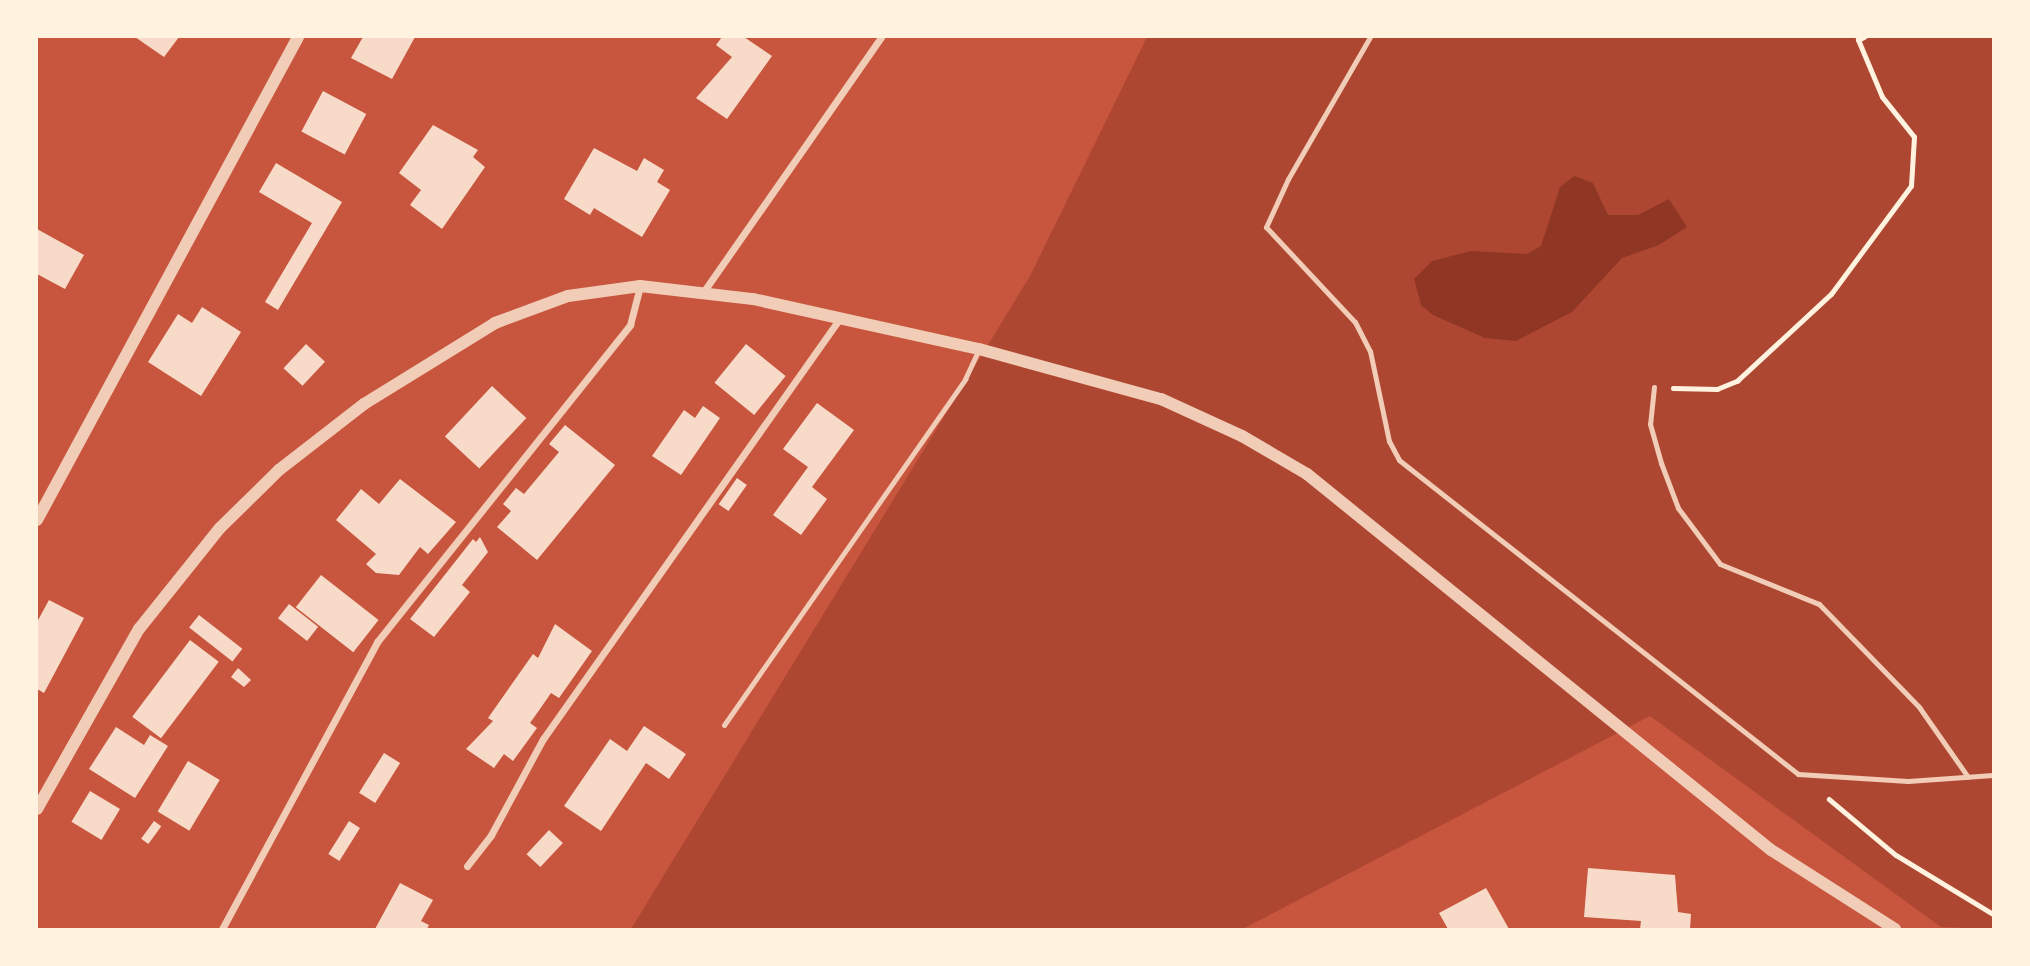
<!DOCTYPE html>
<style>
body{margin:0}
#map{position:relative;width:2030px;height:966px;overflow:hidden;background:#c8553d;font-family:Figtree,sans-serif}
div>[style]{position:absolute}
.green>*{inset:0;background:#ae4732}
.water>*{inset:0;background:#8f3625}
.building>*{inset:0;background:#f7dbc8;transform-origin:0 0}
.path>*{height:4.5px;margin:-2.25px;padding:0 2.25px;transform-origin:2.25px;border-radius:2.25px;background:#fff3e0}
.service>*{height:5px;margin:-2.5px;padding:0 2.5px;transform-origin:2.5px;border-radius:2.5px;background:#f1ccb7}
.minor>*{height:7px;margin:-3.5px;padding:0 3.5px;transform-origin:3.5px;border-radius:3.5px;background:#f1ccb7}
.tertiary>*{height:12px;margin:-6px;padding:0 6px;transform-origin:6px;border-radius:6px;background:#f1ccb7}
span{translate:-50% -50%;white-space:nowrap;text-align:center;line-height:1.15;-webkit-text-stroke:6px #fff3e0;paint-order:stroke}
.frame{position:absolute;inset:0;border:38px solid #fff3e0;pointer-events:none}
</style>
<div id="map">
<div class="green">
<div style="clip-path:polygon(1147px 37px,1993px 37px,1993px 929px,1941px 927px,1650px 716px,1243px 929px,631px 929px,1030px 276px)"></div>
</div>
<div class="water">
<div style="clip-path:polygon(1574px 176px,1593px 183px,1608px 215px,1638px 215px,1669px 199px,1687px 227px,1659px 245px,1622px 258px,1572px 312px,1516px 341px,1485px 338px,1433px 315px,1421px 305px,1414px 279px,1432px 261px,1471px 251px,1527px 254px,1541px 246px,1560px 187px)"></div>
</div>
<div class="building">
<div style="clip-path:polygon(135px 37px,179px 37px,164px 57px)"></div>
<div style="clip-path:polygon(363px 37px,415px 37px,392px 79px,351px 58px)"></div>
<div style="clip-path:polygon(722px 37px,744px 37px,772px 56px,727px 119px,696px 98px,732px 57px,716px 45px)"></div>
<div style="left:323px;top:91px;width:49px;height:46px;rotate:28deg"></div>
<div style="clip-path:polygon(433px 125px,478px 150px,473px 157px,485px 167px,442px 229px,410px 205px,421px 190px,399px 173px)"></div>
<div style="clip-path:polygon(594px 148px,637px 171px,644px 158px,664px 170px,657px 182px,670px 190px,642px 237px,594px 208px,590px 215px,564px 199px)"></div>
<div style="clip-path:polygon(276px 163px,342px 202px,278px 310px,265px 302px,312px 223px,259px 192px)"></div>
<div style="clip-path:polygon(37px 229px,84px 255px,65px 289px,37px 274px)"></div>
<div style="clip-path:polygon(202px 307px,241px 332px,201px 396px,148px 362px,178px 314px,192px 323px)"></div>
<div style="left:306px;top:344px;width:26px;height:33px;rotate:43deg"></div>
<div style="left:746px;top:344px;width:51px;height:50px;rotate:39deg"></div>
<div style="left:492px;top:386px;width:47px;height:69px;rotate:43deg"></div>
<div style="clip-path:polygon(817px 403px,854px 430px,812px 487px,827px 499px,801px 535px,773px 515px,808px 467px,783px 449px)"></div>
<div style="clip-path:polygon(703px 406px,720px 418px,681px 475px,652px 456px,684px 410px,695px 418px)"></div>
<div style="clip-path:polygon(565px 425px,615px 465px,537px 560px,497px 527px,511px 511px,503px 504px,516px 488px,524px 494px,559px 452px,549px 444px)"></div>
<div style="left:737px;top:478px;width:12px;height:32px;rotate:35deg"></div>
<div style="clip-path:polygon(400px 479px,456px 522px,428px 554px,420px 547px,399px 575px,376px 573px,366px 564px,376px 554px,336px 520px,361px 489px,379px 504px)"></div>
<div style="clip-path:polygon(480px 537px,488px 552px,462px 585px,470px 592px,434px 637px,410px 619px,473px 539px,476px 542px)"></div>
<div style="left:321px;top:575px;width:73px;height:41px;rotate:38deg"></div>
<div style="clip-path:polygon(49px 600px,84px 618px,44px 693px,37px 689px,37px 622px)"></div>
<div style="left:289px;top:604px;width:37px;height:18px;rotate:38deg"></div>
<div style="left:199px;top:615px;width:55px;height:16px;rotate:38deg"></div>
<div style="clip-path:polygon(555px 624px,592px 651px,559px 698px,551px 693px,540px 709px,530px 723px,537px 728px,513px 761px,504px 754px,494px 768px,466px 749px,493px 721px,488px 718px,533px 654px,538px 658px)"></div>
<div style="left:190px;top:640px;width:36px;height:96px;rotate:37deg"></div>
<div style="clip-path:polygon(238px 668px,251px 680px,244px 687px,231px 677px)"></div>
<div style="clip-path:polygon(644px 726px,686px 754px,669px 779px,646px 763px,601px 831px,564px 806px,610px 739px,627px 751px)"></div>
<div style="clip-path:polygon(116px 727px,144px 745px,150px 735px,168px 746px,135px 798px,89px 769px)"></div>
<div style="left:384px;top:753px;width:19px;height:47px;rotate:32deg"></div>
<div style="left:188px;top:761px;width:37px;height:59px;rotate:31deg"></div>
<div style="left:90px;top:791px;width:35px;height:36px;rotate:31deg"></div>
<div style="left:154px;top:821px;width:9px;height:22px;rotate:36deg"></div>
<div style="left:349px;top:821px;width:13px;height:39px;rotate:32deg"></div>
<div style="left:549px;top:830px;width:19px;height:33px;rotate:43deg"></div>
<div style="clip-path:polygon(1588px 868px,1675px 875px,1678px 912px,1691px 914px,1690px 929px,1640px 929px,1641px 921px,1584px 917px)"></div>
<div style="clip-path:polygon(400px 883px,433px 900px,421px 921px,429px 925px,427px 929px,375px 929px)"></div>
<div style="clip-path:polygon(1486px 888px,1509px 929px,1448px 929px,1439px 913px)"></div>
</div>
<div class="path">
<div style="left:1673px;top:388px;width:44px;rotate:1.3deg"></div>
<div style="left:1717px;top:389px;width:22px;rotate:-22deg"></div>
<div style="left:1737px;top:381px;width:128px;rotate:-42.8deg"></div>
<div style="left:1831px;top:294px;width:134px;rotate:-53.5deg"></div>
<div style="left:1911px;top:186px;width:49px;rotate:-86.5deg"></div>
<div style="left:1914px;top:137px;width:51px;rotate:-128.7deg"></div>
<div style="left:1882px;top:97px;width:62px;rotate:-112.8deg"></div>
<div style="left:1858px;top:40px;width:7px;rotate:-27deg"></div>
<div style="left:1829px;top:799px;width:87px;rotate:39.9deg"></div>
<div style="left:1896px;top:855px;width:114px;rotate:31.3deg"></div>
</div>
<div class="service">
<div style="left:1370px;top:37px;width:164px;rotate:120deg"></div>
<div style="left:1288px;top:179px;width:53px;rotate:114.6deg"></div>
<div style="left:1266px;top:227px;width:130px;rotate:46.9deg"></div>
<div style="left:1355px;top:322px;width:33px;rotate:63deg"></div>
<div style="left:1370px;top:351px;width:92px;rotate:78.1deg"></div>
<div style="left:1389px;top:441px;width:21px;rotate:62deg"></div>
<div style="left:1399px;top:460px;width:508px;rotate:38.2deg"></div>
<div style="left:1798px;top:774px;width:110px;rotate:3.6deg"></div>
<div style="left:1908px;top:781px;width:85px;rotate:-4deg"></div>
<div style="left:1654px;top:387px;width:37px;rotate:96deg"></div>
<div style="left:1650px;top:424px;width:41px;rotate:74.2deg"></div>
<div style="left:1661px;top:463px;width:48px;rotate:69.3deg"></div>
<div style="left:1678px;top:508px;width:70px;rotate:53.1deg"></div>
<div style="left:1720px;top:564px;width:107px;rotate:22deg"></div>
<div style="left:1819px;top:604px;width:144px;rotate:45.8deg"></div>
<div style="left:1919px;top:707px;width:85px;rotate:55deg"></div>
<div style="left:724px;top:725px;width:422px;rotate:-55.1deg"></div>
<div style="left:965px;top:379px;width:33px;rotate:-65deg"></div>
</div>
<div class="minor">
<div style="left:704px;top:291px;width:310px;rotate:-55.1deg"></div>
<div style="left:467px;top:866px;width:39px;rotate:-52deg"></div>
<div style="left:491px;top:835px;width:109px;rotate:-61.6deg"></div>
<div style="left:543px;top:739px;width:515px;rotate:-54.8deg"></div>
<div style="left:222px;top:929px;width:326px;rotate:-61.6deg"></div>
<div style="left:377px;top:642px;width:406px;rotate:-51.4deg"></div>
<div style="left:630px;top:325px;width:40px;rotate:-75.6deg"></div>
</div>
<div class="tertiary">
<div style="left:37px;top:520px;width:549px;rotate:-61.61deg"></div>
<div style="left:37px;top:809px;width:207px;rotate:-60.5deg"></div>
<div style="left:139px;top:629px;width:129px;rotate:-51.3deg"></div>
<div style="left:220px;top:528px;width:83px;rotate:-44.5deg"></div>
<div style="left:279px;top:470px;width:108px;rotate:-37.8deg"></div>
<div style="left:364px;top:404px;width:154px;rotate:-31.7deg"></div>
<div style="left:495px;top:323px;width:78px;rotate:-20.3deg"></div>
<div style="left:568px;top:296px;width:73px;rotate:-7.9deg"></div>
<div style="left:640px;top:286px;width:114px;rotate:6.6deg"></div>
<div style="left:753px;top:299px;width:231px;rotate:12.5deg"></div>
<div style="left:979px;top:349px;width:189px;rotate:15.4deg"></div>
<div style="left:1161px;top:399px;width:89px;rotate:24.6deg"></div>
<div style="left:1242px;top:436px;width:75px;rotate:30.3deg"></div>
<div style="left:1307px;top:474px;width:597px;rotate:39.02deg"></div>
<div style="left:1771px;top:850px;width:147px;rotate:32.5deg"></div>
</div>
<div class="frame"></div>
</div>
